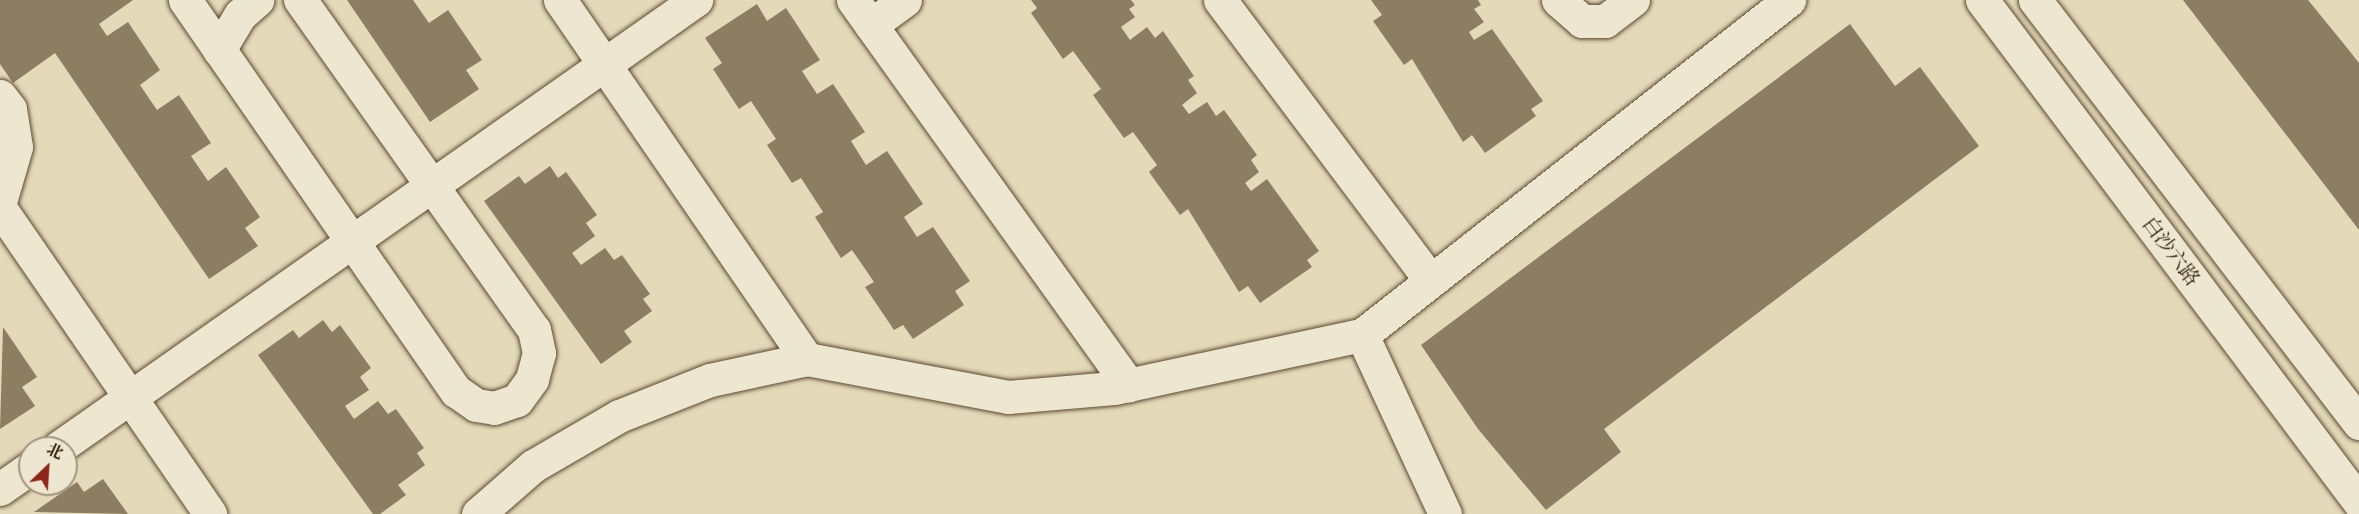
<!DOCTYPE html>
<meta charset="utf-8">
<style>
body{margin:0}
#map{position:relative;width:2359px;height:514px;overflow:hidden;background:#e4dab9;font-family:"IM FELL Double Pica","Noto Serif SC",serif}
div>[style]{position:absolute}
.building>*{inset:0;background:#8d7d62}
.roads{filter:drop-shadow(0 0 2px #5c4930) drop-shadow(0 0 2px #5c4930)}
.minor>*{height:33px;margin:-16.5px;padding:0 16.5px;transform-origin:16.5px;border-radius:16.5px;background:#ede7d2}
span{translate:-50% -50%;white-space:nowrap;text-align:center;line-height:1.15;-webkit-text-stroke:6px #ede7d2;paint-order:stroke}
.street-label{font-size:20px;color:#2f1903}
.north{position:absolute;left:18px;top:436px;width:60px;height:60px;box-sizing:border-box;background:#ede7d2;border:2px solid #a1957f;border-radius:50%;rotate:25deg;font-size:16px;font-weight:700;line-height:24px;text-align:center;color:#2f1903}
.north::after{content:'';display:block;margin:auto;width:21px;height:27px;background:#8f2418;clip-path:polygon(50% 0,100% 100%,50% 72%,0 100%)}
</style>
<div id="map">
<div class="building">
<div style="clip-path:polygon(0 0,133px 0,99px 24px,107px 36px,128px 22px,160px 70px,140px 85px,157px 110px,179px 95px,211px 143px,191px 156px,208px 181px,226px 167px,260px 217px,245px 228px,258px 246px,209px 279px,55px 53px,13px 83px,0 64px)"></div>
<div style="clip-path:polygon(347px 0,413px 0,429px 23px,448px 10px,482px 60px,466px 70px,479px 89px,430px 122px)"></div>
<div style="clip-path:polygon(1031px 0,1131px 0,1135px 5px,1129px 9px,1135px 17px,1121px 27px,1130px 40px,1147px 27px,1155px 38px,1163px 31px,1194px 76px,1188px 80px,1197px 93px,1182px 105px,1189px 114px,1207px 102px,1216px 116px,1224px 110px,1257px 155px,1251px 160px,1259px 172px,1245px 183px,1251px 191px,1267px 179px,1319px 251px,1307px 260px,1312px 267px,1260px 303px,1248px 286px,1239px 292px,1188px 209px,1180px 215px,1149px 172px,1157px 165px,1133px 132px,1124px 138px,1093px 95px,1101px 89px,1073px 51px,1063px 59px,1031px 13px,1037px 8px)"></div>
<div style="clip-path:polygon(1371px 0,1478px 0,1481px 5px,1474px 9px,1484px 22px,1469px 32px,1474px 40px,1492px 29px,1543px 101px,1531px 109px,1536px 116px,1485px 153px,1472px 135px,1463px 142px,1412px 59px,1404px 65px,1373px 21px,1382px 15px)"></div>
<div style="clip-path:polygon(2183px 0,2308px 0,2348px 49px,2359px 63px,2359px 230px)"></div>
<div style="clip-path:polygon(757px 4px,767px 21px,786px 8px,820px 60px,802px 71px,817px 94px,833px 84px,865px 132px,851px 141px,866px 165px,887px 151px,923px 204px,904px 217px,917px 237px,933px 227px,970px 281px,955px 291px,964px 305px,913px 339px,903px 325px,894px 330px,865px 287px,874px 282px,852px 250px,841px 258px,815px 217px,823px 212px,801px 178px,792px 183px,767px 145px,776px 139px,751px 101px,739px 109px,713px 69px,722px 63px,705px 38px)"></div>
<div style="clip-path:polygon(1850px 24px,1895px 86px,1920px 67px,1979px 146px,1604px 429px,1621px 452px,1546px 510px,1478px 429px,1421px 345px)"></div>
<div style="clip-path:polygon(550px 166px,558px 178px,566px 172px,597px 215px,586px 223px,595px 236px,572px 253px,581px 265px,605px 248px,614px 260px,622px 255px,650px 294px,643px 299px,652px 311px,624px 331px,632px 342px,601px 364px,484px 201px,519px 176px,525px 184px)"></div>
<div style="clip-path:polygon(323px 320px,332px 332px,340px 325px,371px 368px,360px 377px,369px 390px,345px 406px,354px 419px,378px 401px,388px 414px,396px 409px,424px 448px,417px 453px,425px 465px,398px 485px,406px 495px,380px 514px,373px 514px,258px 355px,293px 330px,299px 338px)"></div>
<div style="clip-path:polygon(3px 327px,37px 377px,22px 387px,35px 406px,0 429px)"></div>
<div style="clip-path:polygon(103px 479px,128px 514px,34px 512px,77px 482px,84px 492px)"></div>
</div>
<div class="roads">
<div class="minor">
<div style="left:185px;top:0;width:476px;rotate:55.3deg"></div>
<div style="left:456px;top:391px;width:24px;rotate:35deg"></div>
<div style="left:476px;top:405px;width:18px;rotate:9deg"></div>
<div style="left:494px;top:408px;width:24px;rotate:-19deg"></div>
<div style="left:517px;top:400px;width:26px;rotate:-54deg"></div>
<div style="left:532px;top:379px;width:27px;rotate:-75deg"></div>
<div style="left:539px;top:353px;width:24px;rotate:-102deg"></div>
<div style="left:534px;top:330px;width:405px;rotate:-125.3deg"></div>
<div style="left:560px;top:0;width:436px;rotate:55.5deg"></div>
<div style="left:853px;top:0;width:474px;rotate:54.4deg"></div>
<div style="left:1220px;top:0;width:351px;rotate:53.1deg"></div>
<div style="left:1558px;top:0;width:32px;rotate:41deg"></div>
<div style="left:1582px;top:21px;width:23px"></div>
<div style="left:1605px;top:21px;width:35px;rotate:-37deg"></div>
<div style="left:1982px;top:0;width:628px;rotate:53.09deg"></div>
<div style="left:2035px;top:0;width:533px;rotate:52.55deg"></div>
<div style="left:871px;top:25px;width:42px;rotate:-36.3deg"></div>
<div style="left:219px;top:50px;width:41px;rotate:-59deg"></div>
<div style="left:240px;top:15px;width:23px;rotate:-41deg"></div>
<div style="left:0;top:96px;width:16px;rotate:52deg"></div>
<div style="left:10px;top:109px;width:38px;rotate:81deg"></div>
<div style="left:16px;top:147px;width:57px;rotate:106.2deg"></div>
<div style="left:0;top:208px;width:371px;rotate:55.5deg"></div>
<div style="left:1362px;top:335px;width:197px;rotate:65.1deg"></div>
<div style="left:58px;top:448px;width:780px;rotate:-35.08deg"></div>
<div style="left:0;top:489px;width:37px;rotate:-35deg"></div>
<div style="left:478px;top:514px;width:73px;rotate:-41.1deg"></div>
<div style="left:533px;top:466px;width:99px;rotate:-30.2deg"></div>
<div style="left:619px;top:416px;width:98px;rotate:-21.6deg"></div>
<div style="left:710px;top:380px;width:99px;rotate:-12.2deg"></div>
<div style="left:807px;top:359px;width:205px;rotate:10.7deg"></div>
<div style="left:1008px;top:397px;width:106px;rotate:-4.9deg"></div>
<div style="left:1114px;top:388px;width:254px;rotate:-12.1deg"></div>
<div style="left:1362px;top:335px;width:543px;rotate:-38.12deg"></div>
</div>
</div>
<div class="street-label">
<span style="left:2171px;top:251px;rotate:53deg">白沙六路</span>
</div>
<div class="north">北</div>
</div>
